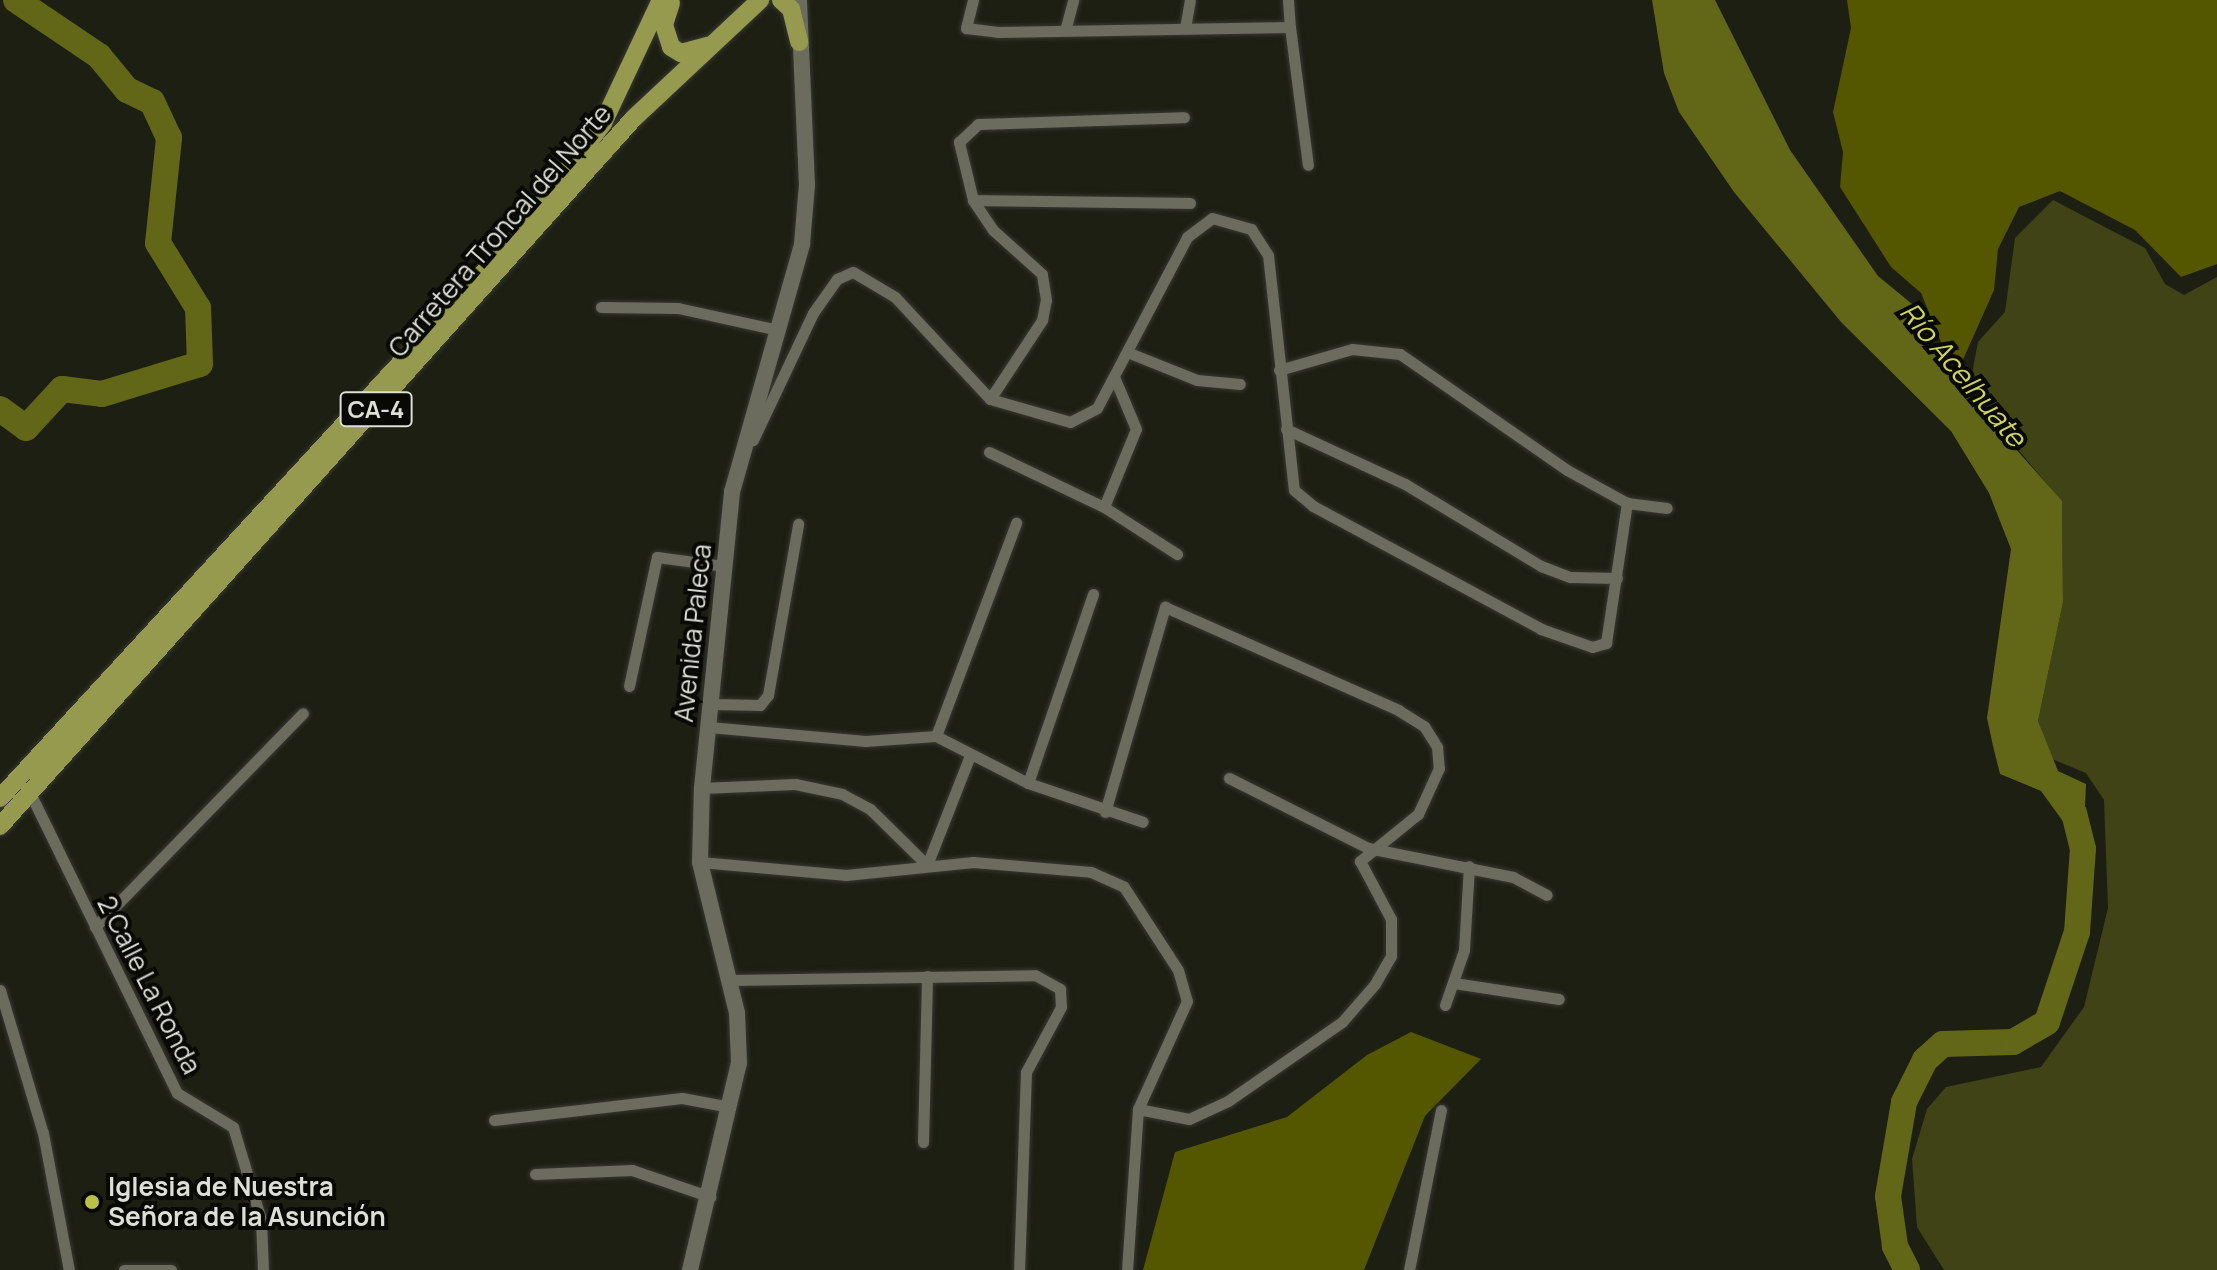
<!DOCTYPE html>
<meta charset="utf-8">
<style>
body{margin:0}
#map{position:relative;width:2217px;height:1270px;overflow:hidden;background:#1e1f13;font-family:Manrope,sans-serif}
div>[style]{position:absolute}
.green>*{inset:0;background:#404316}
.forest>*{inset:0;background:#545600}
.water>*{inset:0;background:#626617}
.river>*{height:26px;margin:-13px;padding:0 13px;transform-origin:13px;border-radius:13px;background:#626617}
.roads{filter:drop-shadow(0 0 2px #373831) drop-shadow(0 0 2px #373831)}
.minor>*{height:11px;margin:-5.5px;padding:0 5.5px;transform-origin:5.5px;border-radius:5.5px;background:#6b6c5e}
.secondary>*{height:16px;margin:-8px;padding:0 8px;transform-origin:8px;border-radius:8px;background:#6b6c5e}
.primary>*{height:18px;margin:-9px;padding:0 9px;transform-origin:9px;border-radius:9px;background:#969a4e}
.dots>*{width:22px;height:22px;translate:-50% -50%;box-sizing:border-box;border:4px solid #080804;border-radius:50%}
span{translate:-50% -50%;white-space:nowrap;text-align:center;line-height:1.15;-webkit-text-stroke:8px #080804;paint-order:stroke}
.shield-label span{padding:2px 6px;background:#080804;border:2px solid;border-radius:6px;-webkit-text-stroke-width:0}
.shield-label{font-size:24px;color:#ddded6;font-weight:700}
.street-label{font-size:26px;color:#ddded6}
.poi-label{font-size:26px;color:#ddded6;font-weight:700}
.left{translate:0 -50%;text-align:left}
.water-label{font-size:28px;color:#d0d653;font-style:italic}
</style>
<div id="map">
<div class="green">
<div style="clip-path:polygon(2053px 200px,2145px 248px,2165px 284px,2184px 295px,2217px 277px,2217px 1270px,1944px 1270px,1917px 1227px,1912px 1159px,1927px 1109px,1946px 1087px,2041px 1067px,2084px 1007px,2108px 908px,2104px 800px,2086px 773px,2052px 759px,2038px 721px,2063px 601px,2062px 502px,1976px 399px,1971px 379px,1978px 342px,2005px 312px,2015px 238px)"></div>
</div>
<div class="forest">
<div style="clip-path:polygon(1847px 0,2217px 0,2217px 264px,2181px 277px,2135px 230px,2060px 191px,2019px 207px,1998px 249px,1994px 290px,1962px 362px,1941px 342px,1921px 293px,1891px 267px,1840px 187px,1843px 152px,1833px 112px,1851px 28px)"></div>
<div style="clip-path:polygon(1411px 1032px,1481px 1059px,1425px 1116px,1364px 1270px,1143px 1270px,1175px 1152px,1287px 1117px,1367px 1055px)"></div>
</div>
<div class="water">
<div style="clip-path:polygon(1652px 0,1715px 0,1790px 150px,1878px 276px,1912px 304px,1920px 332px,1956px 382px,2062px 501px,2063px 602px,2038px 721px,2058px 771px,2086px 784px,2083px 849px,2041px 791px,2000px 774px,1993px 746px,1987px 718px,2011px 549px,1989px 493px,1951px 431px,1841px 322px,1734px 192px,1679px 112px,1664px 73px)"></div>
</div>
<div class="river">
<div style="left:0;top:409px;width:32px;rotate:36deg"></div>
<div style="left:26px;top:428px;width:53px;rotate:-47.3deg"></div>
<div style="left:62px;top:389px;width:40px;rotate:7.1deg"></div>
<div style="left:102px;top:394px;width:102px;rotate:-17deg"></div>
<div style="left:200px;top:364px;width:56px;rotate:-92deg"></div>
<div style="left:198px;top:308px;width:76px;rotate:-121.6deg"></div>
<div style="left:158px;top:243px;width:106px;rotate:-84deg"></div>
<div style="left:169px;top:138px;width:40px;rotate:-115deg"></div>
<div style="left:152px;top:102px;width:28px;rotate:-154deg"></div>
<div style="left:127px;top:90px;width:44px;rotate:-129.5deg"></div>
<div style="left:99px;top:56px;width:100px;rotate:-146deg"></div>
<div style="left:1907px;top:1270px;width:27px;rotate:-117deg"></div>
<div style="left:1895px;top:1246px;width:50px;rotate:-98deg"></div>
<div style="left:1888px;top:1196px;width:95px;rotate:-80.3deg"></div>
<div style="left:1904px;top:1102px;width:47px;rotate:-63.4deg"></div>
<div style="left:1925px;top:1060px;width:24px;rotate:-42deg"></div>
<div style="left:1943px;top:1044px;width:70px;rotate:-1.6deg"></div>
<div style="left:2013px;top:1042px;width:39px;rotate:-30deg"></div>
<div style="left:2047px;top:1022px;width:95px;rotate:-71.6deg"></div>
<div style="left:2077px;top:932px;width:83px;rotate:-85.9deg"></div>
<div style="left:2083px;top:849px;width:37px;rotate:-104deg"></div>
</div>
<div class="roads">
<div class="minor">
<div style="left:973px;top:0;width:29px;rotate:104deg"></div>
<div style="left:966px;top:28px;width:32px;rotate:7deg"></div>
<div style="left:998px;top:32px;width:292px;rotate:-1deg"></div>
<div style="left:1290px;top:27px;width:139px;rotate:82.6deg"></div>
<div style="left:1288px;top:0;width:27px;rotate:86deg"></div>
<div style="left:1066px;top:27px;width:28px;rotate:-75deg"></div>
<div style="left:1185px;top:28px;width:28px;rotate:-80deg"></div>
<div style="left:973px;top:200px;width:217px;rotate:0.8deg"></div>
<div style="left:601px;top:307px;width:77px;rotate:0.7deg"></div>
<div style="left:678px;top:308px;width:102px;rotate:12.4deg"></div>
<div style="left:1127px;top:352px;width:75px;rotate:21.8deg"></div>
<div style="left:1197px;top:380px;width:43px;rotate:5.3deg"></div>
<div style="left:1279px;top:370px;width:76px;rotate:-16deg"></div>
<div style="left:1352px;top:349px;width:48px;rotate:5.9deg"></div>
<div style="left:1400px;top:354px;width:203px;rotate:34.8deg"></div>
<div style="left:1567px;top:470px;width:68px;rotate:28.8deg"></div>
<div style="left:1627px;top:503px;width:40px;rotate:7.1deg"></div>
<div style="left:990px;top:399px;width:95px;rotate:-56.6deg"></div>
<div style="left:1042px;top:320px;width:20px;rotate:-79deg"></div>
<div style="left:1046px;top:300px;width:26px;rotate:-99deg"></div>
<div style="left:1042px;top:274px;width:66px;rotate:-138.1deg"></div>
<div style="left:993px;top:230px;width:36px;rotate:-124deg"></div>
<div style="left:973px;top:200px;width:60px;rotate:-103.6deg"></div>
<div style="left:959px;top:142px;width:26px;rotate:-43deg"></div>
<div style="left:978px;top:124px;width:206px;rotate:-1.9deg"></div>
<div style="left:1286px;top:429px;width:131px;rotate:24.8deg"></div>
<div style="left:1405px;top:484px;width:159px;rotate:31.1deg"></div>
<div style="left:1541px;top:566px;width:31px;rotate:21deg"></div>
<div style="left:1570px;top:577px;width:47px;rotate:1.2deg"></div>
<div style="left:753px;top:440px;width:140px;rotate:-64.7deg"></div>
<div style="left:813px;top:313px;width:42px;rotate:-54.8deg"></div>
<div style="left:837px;top:279px;width:17px;rotate:-24deg"></div>
<div style="left:853px;top:272px;width:49px;rotate:30.8deg"></div>
<div style="left:895px;top:297px;width:139px;rotate:47deg"></div>
<div style="left:990px;top:399px;width:83px;rotate:16deg"></div>
<div style="left:1070px;top:422px;width:30px;rotate:-27deg"></div>
<div style="left:1097px;top:408px;width:193px;rotate:-62.2deg"></div>
<div style="left:1187px;top:237px;width:31px;rotate:-37deg"></div>
<div style="left:1212px;top:218px;width:41px;rotate:15.8deg"></div>
<div style="left:1251px;top:229px;width:31px;rotate:57deg"></div>
<div style="left:1268px;top:255px;width:236px;rotate:83.7deg"></div>
<div style="left:1294px;top:490px;width:25px;rotate:40deg"></div>
<div style="left:1313px;top:506px;width:259px;rotate:28.3deg"></div>
<div style="left:1541px;top:629px;width:54px;rotate:19.4deg"></div>
<div style="left:1592px;top:647px;width:15px;rotate:-16deg"></div>
<div style="left:1606px;top:643px;width:142px;rotate:-81.5deg"></div>
<div style="left:989px;top:452px;width:127px;rotate:25.6deg"></div>
<div style="left:1104px;top:507px;width:84px;rotate:-67.7deg"></div>
<div style="left:1136px;top:429px;width:54px;rotate:-112.8deg"></div>
<div style="left:1104px;top:507px;width:87px;rotate:32.8deg"></div>
<div style="left:629px;top:686px;width:132px;rotate:-77.8deg"></div>
<div style="left:657px;top:557px;width:68px;rotate:7.7deg"></div>
<div style="left:711px;top:704px;width:49px;rotate:1.2deg"></div>
<div style="left:760px;top:705px;width:13px;rotate:-51deg"></div>
<div style="left:768px;top:695px;width:174px;rotate:-80deg"></div>
<div style="left:709px;top:727px;width:157px;rotate:5.1deg"></div>
<div style="left:865px;top:741px;width:71px;rotate:-4deg"></div>
<div style="left:936px;top:736px;width:103px;rotate:27.1deg"></div>
<div style="left:1028px;top:783px;width:121px;rotate:18.7deg"></div>
<div style="left:936px;top:736px;width:228px;rotate:-69.4deg"></div>
<div style="left:1229px;top:778px;width:156px;rotate:26.7deg"></div>
<div style="left:1368px;top:848px;width:148px;rotate:11.3deg"></div>
<div style="left:1513px;top:877px;width:38px;rotate:28deg"></div>
<div style="left:1028px;top:783px;width:200px;rotate:-71deg"></div>
<div style="left:702px;top:788px;width:93px;rotate:-2.5deg"></div>
<div style="left:795px;top:784px;width:48px;rotate:12deg"></div>
<div style="left:842px;top:794px;width:32px;rotate:28deg"></div>
<div style="left:870px;top:809px;width:80px;rotate:44.5deg"></div>
<div style="left:927px;top:865px;width:118px;rotate:-68.6deg"></div>
<div style="left:30px;top:793px;width:334px;rotate:63.9deg"></div>
<div style="left:177px;top:1093px;width:66px;rotate:31.3deg"></div>
<div style="left:233px;top:1127px;width:97px;rotate:73.2deg"></div>
<div style="left:261px;top:1220px;width:50px;rotate:87.7deg"></div>
<div style="left:1105px;top:812px;width:214px;rotate:-73.7deg"></div>
<div style="left:1165px;top:607px;width:255px;rotate:23.8deg"></div>
<div style="left:1398px;top:710px;width:31px;rotate:32deg"></div>
<div style="left:1424px;top:726px;width:25px;rotate:58deg"></div>
<div style="left:1437px;top:747px;width:21px;rotate:85deg"></div>
<div style="left:1439px;top:768px;width:51px;rotate:114.5deg"></div>
<div style="left:1418px;top:814px;width:75px;rotate:141deg"></div>
<div style="left:1360px;top:861px;width:66px;rotate:61.9deg"></div>
<div style="left:1391px;top:919px;width:37px;rotate:90deg"></div>
<div style="left:1391px;top:956px;width:32px;rotate:120deg"></div>
<div style="left:1375px;top:984px;width:50px;rotate:131deg"></div>
<div style="left:1342px;top:1022px;width:139px;rotate:145.3deg"></div>
<div style="left:1228px;top:1101px;width:43px;rotate:155.2deg"></div>
<div style="left:1189px;top:1119px;width:52px;rotate:-168.9deg"></div>
<div style="left:700px;top:862px;width:147px;rotate:5.1deg"></div>
<div style="left:846px;top:875px;width:128px;rotate:-5.8deg"></div>
<div style="left:973px;top:862px;width:118px;rotate:4.8deg"></div>
<div style="left:1091px;top:872px;width:36px;rotate:24deg"></div>
<div style="left:1124px;top:887px;width:99px;rotate:57deg"></div>
<div style="left:1178px;top:970px;width:32px;rotate:74deg"></div>
<div style="left:1187px;top:1001px;width:119px;rotate:114.4deg"></div>
<div style="left:1138px;top:1109px;width:161px;rotate:93.9deg"></div>
<div style="left:95px;top:927px;width:298px;rotate:-45.8deg"></div>
<div style="left:731px;top:980px;width:304px;rotate:-0.9deg"></div>
<div style="left:1035px;top:975px;width:29px;rotate:29deg"></div>
<div style="left:1060px;top:989px;width:18px;rotate:87deg"></div>
<div style="left:1061px;top:1007px;width:74px;rotate:118.3deg"></div>
<div style="left:1026px;top:1072px;width:198px;rotate:92deg"></div>
<div style="left:1454px;top:983px;width:106px;rotate:8.7deg"></div>
<div style="left:0;top:990px;width:149px;rotate:73.3deg"></div>
<div style="left:43px;top:1133px;width:139px;rotate:79.3deg"></div>
<div style="left:1445px;top:1005px;width:58px;rotate:-70.9deg"></div>
<div style="left:1464px;top:950px;width:84px;rotate:-86.6deg"></div>
<div style="left:494px;top:1120px;width:189px;rotate:-6.7deg"></div>
<div style="left:682px;top:1098px;width:49px;rotate:10.6deg"></div>
<div style="left:923px;top:1142px;width:166px;rotate:-88.6deg"></div>
<div style="left:535px;top:1174px;width:97px;rotate:-2.4deg"></div>
<div style="left:632px;top:1170px;width:83px;rotate:18.9deg"></div>
<div style="left:124px;top:1270px;width:47px"></div>
<div style="left:1409px;top:1270px;width:163px;rotate:-78.7deg"></div>
</div>
<div class="secondary">
<div style="left:690px;top:1270px;width:213px;rotate:-76.7deg"></div>
<div style="left:739px;top:1063px;width:50px;rotate:-92.3deg"></div>
<div style="left:737px;top:1013px;width:155px;rotate:-103.8deg"></div>
<div style="left:700px;top:862px;width:74px;rotate:-88.5deg"></div>
<div style="left:702px;top:788px;width:298px;rotate:-84.2deg"></div>
<div style="left:732px;top:492px;width:258px;rotate:-74.2deg"></div>
<div style="left:802px;top:244px;width:59px;rotate:-85.2deg"></div>
<div style="left:807px;top:185px;width:185px;rotate:-92.5deg"></div>
</div>
<div class="primary">
<div style="left:781px;top:0;width:13px;rotate:42deg"></div>
<div style="left:791px;top:9px;width:34px;rotate:76deg"></div>
<div style="left:671px;top:3px;width:23px;rotate:108deg"></div>
<div style="left:664px;top:25px;width:23px;rotate:72deg"></div>
<div style="left:671px;top:47px;width:12px;rotate:31deg"></div>
<div style="left:681px;top:53px;width:28px;rotate:-15deg"></div>
<div style="left:0;top:798px;width:772px;rotate:-47.36deg"></div>
<div style="left:523px;top:230px;width:134px;rotate:-53.2deg"></div>
<div style="left:603px;top:123px;width:136px;rotate:-64.8deg"></div>
<div style="left:0;top:826px;width:950px;rotate:-48.16deg"></div>
<div style="left:634px;top:118px;width:173px;rotate:-43.1deg"></div>
</div>
</div>
<div class="dots">
<div style="left:92px;top:1202px;background:#bac045"></div>
</div>
<div class="shield-label">
<span style="left:376px;top:409px">CA-4</span>
</div>
<div class="street-label">
<span style="left:500px;top:231px;rotate:-49deg">Carretera Troncal del Norte</span>
<span style="left:693px;top:633px;rotate:-84deg">Avenida Paleca</span>
<span style="left:149px;top:985px;rotate:63deg">2 Calle La Ronda</span>
</div>
<div class="poi-label">
<span class="left" style="left:108px;top:1202px">Iglesia de Nuestra<br>Señora de la Asunción</span>
</div>
<div class="water-label">
<span style="left:1964px;top:374px;rotate:50deg">Río Acelhuate</span>
</div>
</div>
